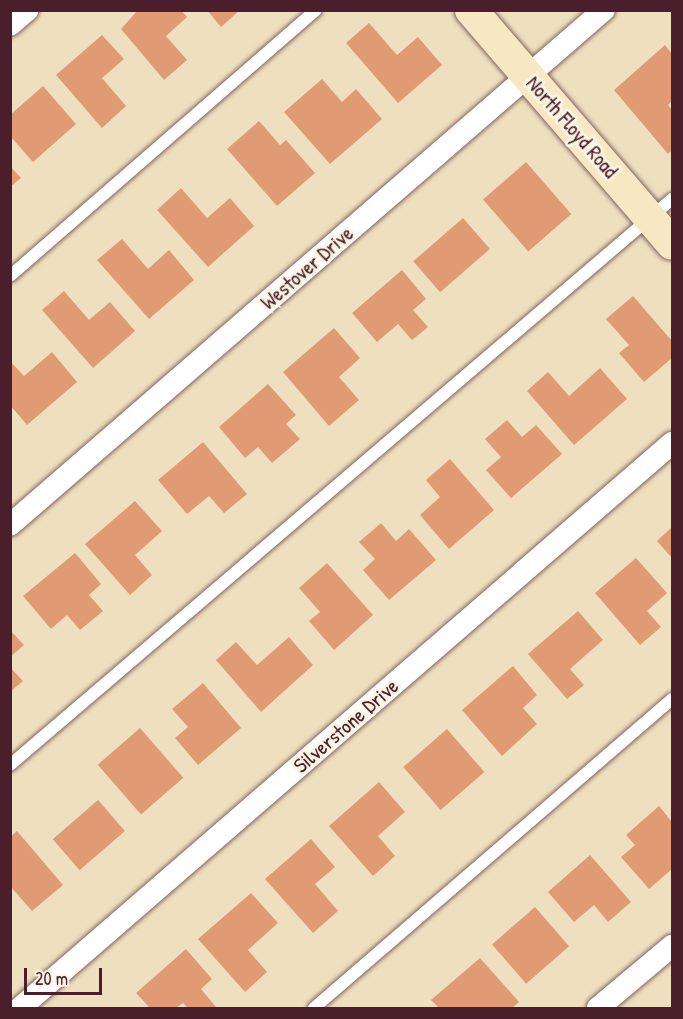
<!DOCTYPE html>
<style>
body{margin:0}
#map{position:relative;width:683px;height:1019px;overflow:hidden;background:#eee0bf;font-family:"Patrick Hand",sans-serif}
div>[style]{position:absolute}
.building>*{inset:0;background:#e09b74;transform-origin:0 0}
.roads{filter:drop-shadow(0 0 2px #83635f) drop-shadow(0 0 2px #83635f)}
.lane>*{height:12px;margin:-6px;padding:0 6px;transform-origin:6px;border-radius:6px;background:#fff}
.street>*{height:22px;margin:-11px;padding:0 11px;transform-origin:11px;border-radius:11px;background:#fff}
.secondary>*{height:32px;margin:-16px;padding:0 16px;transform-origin:16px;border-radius:16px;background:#f7e8c3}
span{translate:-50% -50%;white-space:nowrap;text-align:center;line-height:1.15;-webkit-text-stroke:6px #fcf5e5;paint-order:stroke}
.street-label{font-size:21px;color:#4a1f2b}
.frame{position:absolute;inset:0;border:12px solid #4a1f2b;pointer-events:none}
.scale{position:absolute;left:24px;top:968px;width:78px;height:27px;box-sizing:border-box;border:3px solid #4a1f2b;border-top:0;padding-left:8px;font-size:18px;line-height:21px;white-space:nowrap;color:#4a1f2b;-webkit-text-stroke:4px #fcf5e5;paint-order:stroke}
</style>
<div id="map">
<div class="building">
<div style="clip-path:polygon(138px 10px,181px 10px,187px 17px,166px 36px,187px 60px,164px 80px,121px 29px)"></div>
<div style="clip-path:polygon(207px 10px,240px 10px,221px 27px)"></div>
<div style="clip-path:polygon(369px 23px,397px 55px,418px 37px,442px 65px,398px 103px,346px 43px)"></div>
<div style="clip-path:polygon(102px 35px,124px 59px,102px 78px,126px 106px,102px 128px,56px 75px)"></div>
<div style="clip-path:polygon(665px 45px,672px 54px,672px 101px,668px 105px,672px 110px,672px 150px,668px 154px,614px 90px)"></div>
<div style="clip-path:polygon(322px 79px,342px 102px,356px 89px,382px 119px,330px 164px,284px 112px)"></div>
<div style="clip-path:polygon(43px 86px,76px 124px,33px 162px,10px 136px,10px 115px)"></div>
<div style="clip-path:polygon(259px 121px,280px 145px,286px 140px,315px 173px,277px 206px,227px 149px)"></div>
<div style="left:526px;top:162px;width:69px;height:57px;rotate:49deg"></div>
<div style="clip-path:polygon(10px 166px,21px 178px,10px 187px)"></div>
<div style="clip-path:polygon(181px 188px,207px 218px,230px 198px,254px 226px,208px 267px,157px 210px)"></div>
<div style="left:463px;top:218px;width:41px;height:66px;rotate:49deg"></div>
<div style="clip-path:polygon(122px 239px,148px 269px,169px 250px,194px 280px,149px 319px,97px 260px)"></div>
<div style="clip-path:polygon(402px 270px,426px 299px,413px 310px,428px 327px,412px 340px,398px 324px,377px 342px,352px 313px)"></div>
<div style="clip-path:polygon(64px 291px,89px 320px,110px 302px,135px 331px,93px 368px,42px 310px)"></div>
<div style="clip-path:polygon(633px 296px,672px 341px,672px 358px,644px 382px,619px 353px,629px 345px,606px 319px)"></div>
<div style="clip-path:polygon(334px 328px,360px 358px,339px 377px,359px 400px,329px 426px,283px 372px)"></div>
<div style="clip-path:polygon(52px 352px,77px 382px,27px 425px,10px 405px,10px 361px,24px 376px)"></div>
<div style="clip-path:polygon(600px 368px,627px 399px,574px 445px,527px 391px,548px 372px,569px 396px)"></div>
<div style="clip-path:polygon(268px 384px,296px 415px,286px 424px,300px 439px,272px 463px,258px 447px,245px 458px,219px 427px)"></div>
<div style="clip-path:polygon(507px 420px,522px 437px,536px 425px,562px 454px,511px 498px,486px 470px,501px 457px,485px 439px)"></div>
<div style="clip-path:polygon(203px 442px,247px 494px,224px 513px,209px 496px,187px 514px,158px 480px)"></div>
<div style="clip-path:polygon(450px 459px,494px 510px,449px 549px,420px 515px,440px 497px,426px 480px)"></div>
<div style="clip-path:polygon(135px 501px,162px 531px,135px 555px,152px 575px,130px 595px,85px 544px)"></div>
<div style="clip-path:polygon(381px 523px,396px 541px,409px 529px,436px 560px,389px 600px,363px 570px,375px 559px,359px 542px)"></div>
<div style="clip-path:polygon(672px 527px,672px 558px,657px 541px)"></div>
<div style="clip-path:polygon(75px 553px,101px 584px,89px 595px,103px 611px,80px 630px,67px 615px,51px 629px,23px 596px)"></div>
<div style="clip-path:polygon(636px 558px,667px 593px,647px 611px,661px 627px,640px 645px,595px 593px)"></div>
<div style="clip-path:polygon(327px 563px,373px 615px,334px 650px,309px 621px,320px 612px,299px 588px)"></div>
<div style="clip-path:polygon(578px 611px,603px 640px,570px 669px,584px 685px,567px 699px,528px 654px)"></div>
<div style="clip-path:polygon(10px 630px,24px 645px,10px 657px)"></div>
<div style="clip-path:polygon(289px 637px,313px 665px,261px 712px,216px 660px,236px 642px,257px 665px)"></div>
<div style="clip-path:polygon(513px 666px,537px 695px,523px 708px,537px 724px,502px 756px,462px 710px)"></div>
<div style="clip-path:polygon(10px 667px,23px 681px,10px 692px)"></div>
<div style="clip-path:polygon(203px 683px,241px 728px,198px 765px,175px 738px,188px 727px,172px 709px)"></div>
<div style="left:140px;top:728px;width:66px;height:56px;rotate:49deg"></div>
<div style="left:447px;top:729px;width:57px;height:58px;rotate:49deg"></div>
<div style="clip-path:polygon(379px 782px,405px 812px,378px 836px,395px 856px,373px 876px,329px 826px)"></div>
<div style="left:98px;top:800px;width:41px;height:60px;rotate:49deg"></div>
<div style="clip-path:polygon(659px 806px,672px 822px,672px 869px,649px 889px,621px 857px,635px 845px,626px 835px)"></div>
<div style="clip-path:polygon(17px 831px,63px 885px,32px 911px,10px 886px,10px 837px)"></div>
<div style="clip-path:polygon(311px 839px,335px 867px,315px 884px,338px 911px,313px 933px,265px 879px)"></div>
<div style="clip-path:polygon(590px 855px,631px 902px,608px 922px,594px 905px,574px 922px,548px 892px)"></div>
<div style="clip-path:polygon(251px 893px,278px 923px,248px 950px,267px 972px,245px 992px,198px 939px)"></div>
<div style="left:535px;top:907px;width:52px;height:57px;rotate:49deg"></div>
<div style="clip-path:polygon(186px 949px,212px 979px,201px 989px,216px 1007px,188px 1008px,183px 1003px,176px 1008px,150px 1008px,136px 993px)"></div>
<div style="clip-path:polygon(480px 958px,519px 1002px,512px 1008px,439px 1008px,431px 1000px)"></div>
</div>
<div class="roads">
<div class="lane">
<div style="left:10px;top:276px;width:405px;rotate:-41deg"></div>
<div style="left:10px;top:765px;width:871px;rotate:-40.53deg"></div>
<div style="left:314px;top:1008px;width:473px;rotate:-40.8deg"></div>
</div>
<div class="street">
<div style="left:10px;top:25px;width:23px;rotate:-41deg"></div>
<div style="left:10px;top:525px;width:786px;rotate:-40.93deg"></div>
<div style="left:20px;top:1008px;width:863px;rotate:-40.91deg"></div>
<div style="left:598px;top:1008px;width:97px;rotate:-40deg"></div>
</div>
<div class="secondary">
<div style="left:471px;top:10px;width:308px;rotate:49.3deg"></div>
</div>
</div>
<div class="street-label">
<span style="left:572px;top:127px;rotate:49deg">North Floyd Road</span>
<span style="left:307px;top:268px;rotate:-41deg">Westover Drive</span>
<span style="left:346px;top:726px;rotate:-41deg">Silverstone Drive</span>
</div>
<div class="frame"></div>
<div class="scale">20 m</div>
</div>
